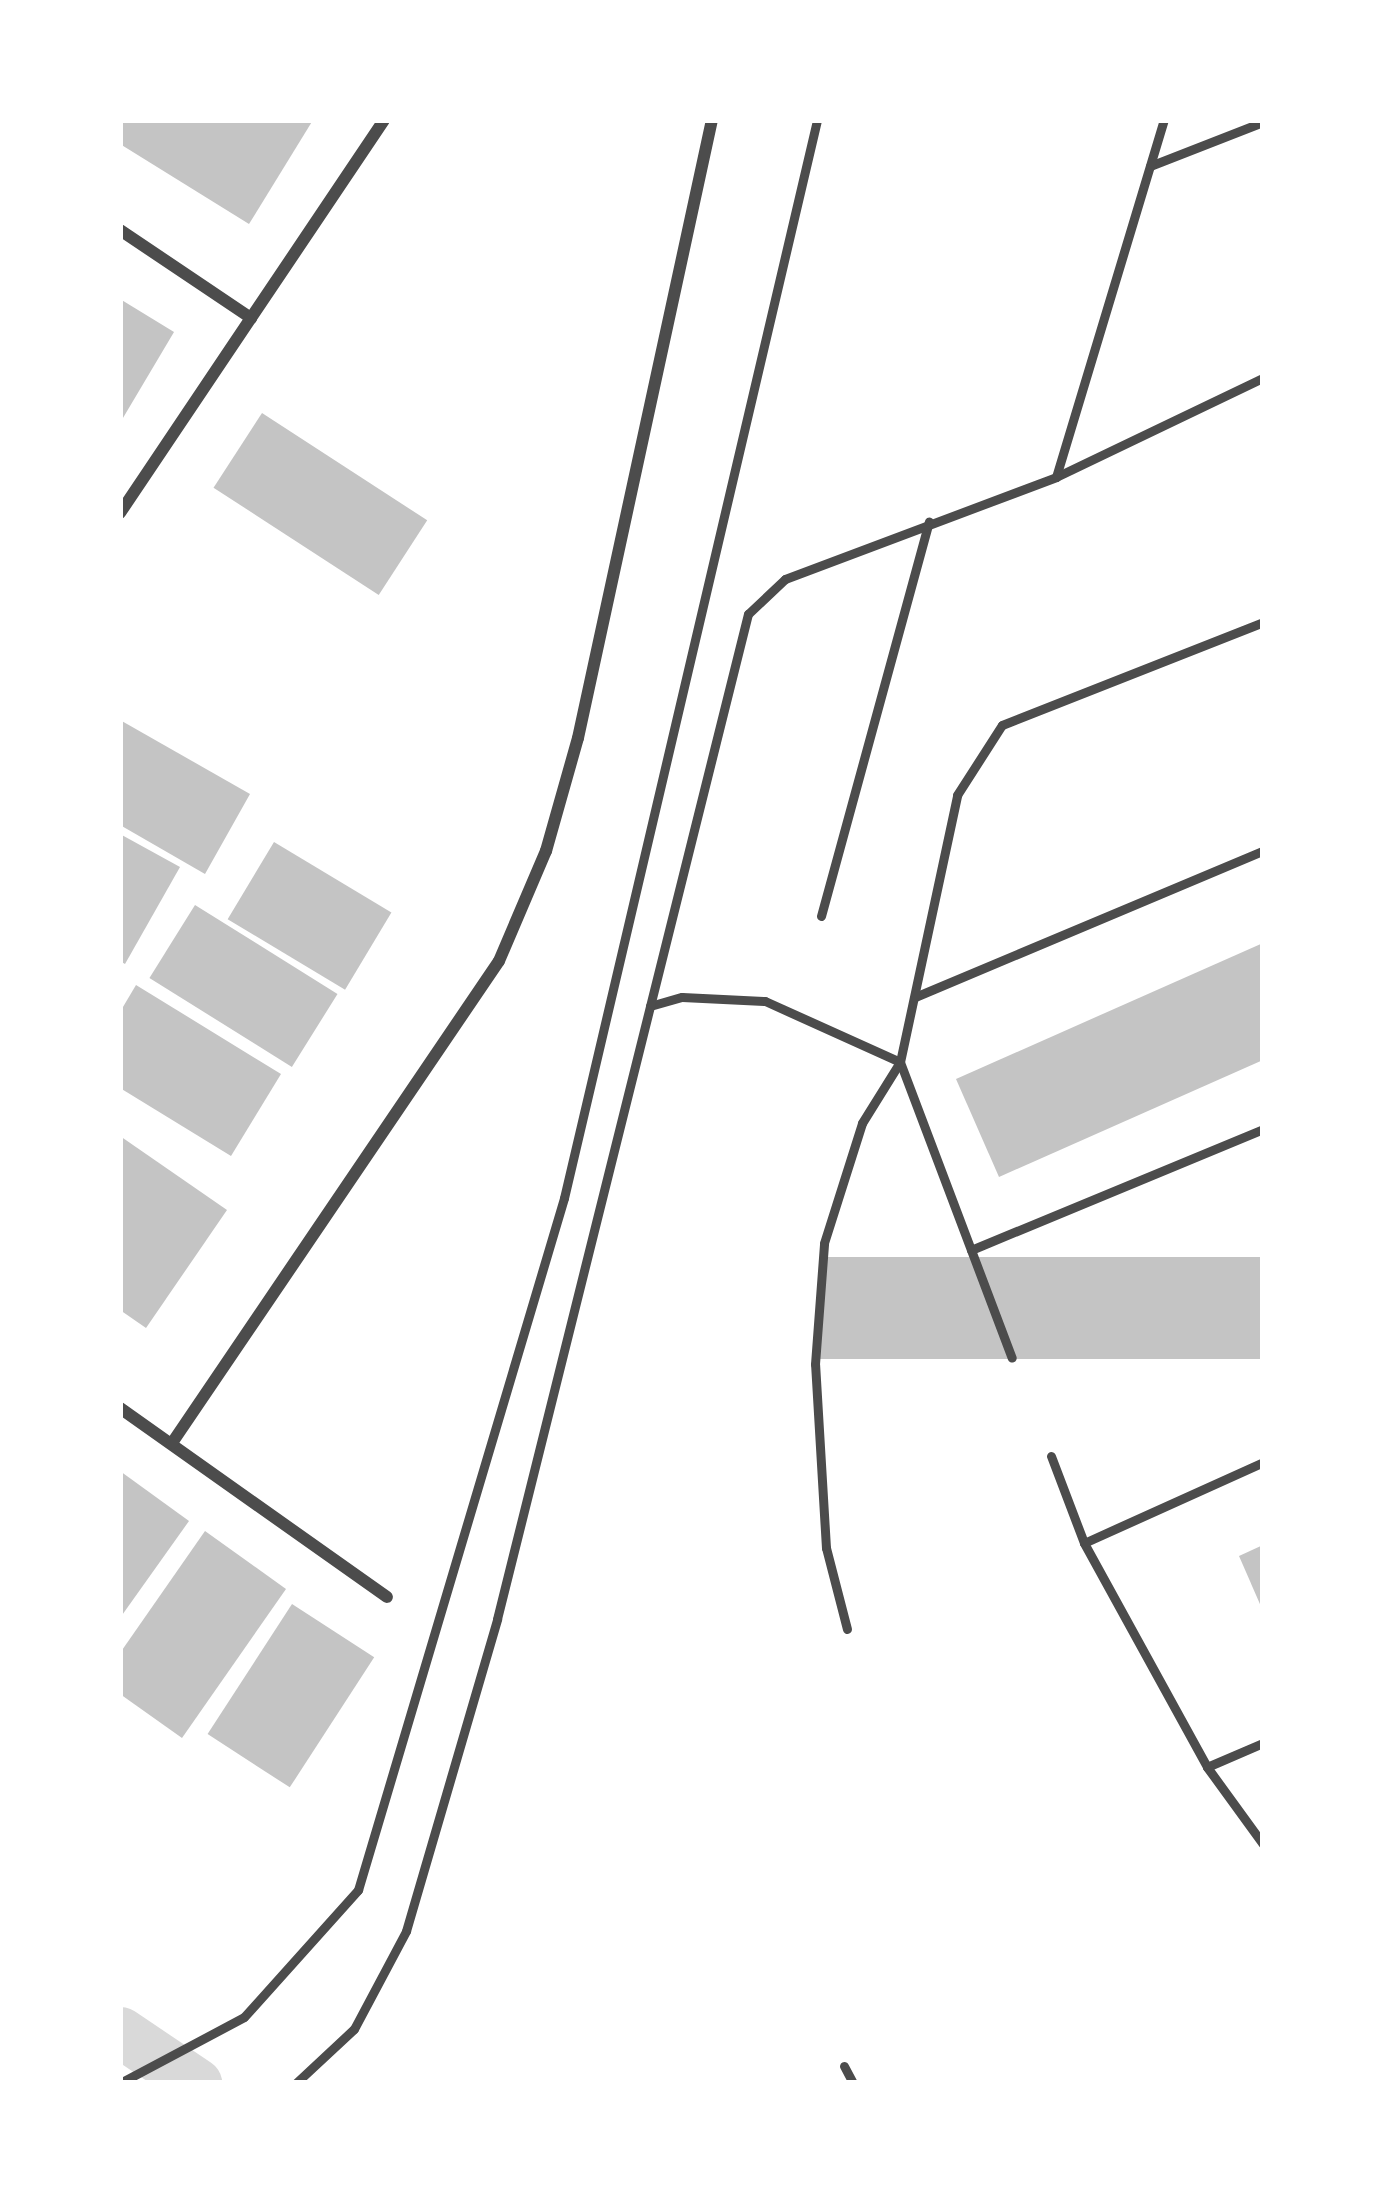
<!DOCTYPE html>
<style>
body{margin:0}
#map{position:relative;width:1383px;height:2203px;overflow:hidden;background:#fff;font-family:"PT Sans Narrow",sans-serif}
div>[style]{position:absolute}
.canal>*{height:51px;margin:-25.5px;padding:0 25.5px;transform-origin:25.5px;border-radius:25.5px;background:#d9d9d9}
.building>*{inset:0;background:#c4c4c4;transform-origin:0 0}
.service>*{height:9px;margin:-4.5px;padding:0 4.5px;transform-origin:4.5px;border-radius:4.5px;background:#4c4c4c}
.minor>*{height:12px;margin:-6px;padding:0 6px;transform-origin:6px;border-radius:6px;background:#4c4c4c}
span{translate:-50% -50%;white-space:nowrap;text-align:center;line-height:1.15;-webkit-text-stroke:12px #fff;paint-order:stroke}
.frame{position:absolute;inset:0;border:123px solid #fff;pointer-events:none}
</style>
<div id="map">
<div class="canal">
<div style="left:120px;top:2032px;width:92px;rotate:33.9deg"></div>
</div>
<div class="building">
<div style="clip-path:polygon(120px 120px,313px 120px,249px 224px,120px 144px)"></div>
<div style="clip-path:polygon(120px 299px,174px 332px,120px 423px)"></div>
<div style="left:262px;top:413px;width:197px;height:89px;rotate:33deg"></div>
<div style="clip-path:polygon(120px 720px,250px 794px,205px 874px,120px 825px)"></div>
<div style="clip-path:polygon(120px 834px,180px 867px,125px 964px,120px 961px)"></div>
<div style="left:274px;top:842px;width:137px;height:90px;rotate:31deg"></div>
<div style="left:195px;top:905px;width:168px;height:86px;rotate:32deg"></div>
<div style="clip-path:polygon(1263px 943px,1263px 1060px,999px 1177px,956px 1079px)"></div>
<div style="clip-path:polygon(136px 985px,281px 1074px,231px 1156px,120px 1088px,120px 1012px)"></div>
<div style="clip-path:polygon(120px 1136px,227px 1210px,146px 1328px,120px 1310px)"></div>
<div style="left:1263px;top:1257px;width:102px;height:443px;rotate:90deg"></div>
<div style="clip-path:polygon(120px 1471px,189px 1521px,120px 1618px)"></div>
<div style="clip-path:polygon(205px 1531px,286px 1589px,182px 1738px,120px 1694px,120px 1653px)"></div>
<div style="clip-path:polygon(1263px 1545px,1263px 1611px,1239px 1556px)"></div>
<div style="left:292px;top:1604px;width:98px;height:155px;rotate:33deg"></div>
</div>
<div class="service">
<div style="left:1150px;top:166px;width:121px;rotate:-21.3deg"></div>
<div style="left:1056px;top:477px;width:373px;rotate:-73.2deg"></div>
<div style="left:821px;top:916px;width:409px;rotate:-74.7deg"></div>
<div style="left:915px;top:997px;width:377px;rotate:-22.8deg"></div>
<div style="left:650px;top:1006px;width:33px;rotate:-16deg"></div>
<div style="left:682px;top:997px;width:83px;rotate:2.8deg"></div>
<div style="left:765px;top:1001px;width:148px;rotate:24.3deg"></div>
<div style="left:900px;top:1062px;width:316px;rotate:69.3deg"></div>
<div style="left:971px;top:1250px;width:316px;rotate:-22.5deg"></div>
<div style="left:1051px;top:1456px;width:93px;rotate:69.2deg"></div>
<div style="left:1084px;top:1543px;width:256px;rotate:61.2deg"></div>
<div style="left:1207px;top:1767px;width:95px;rotate:54deg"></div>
<div style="left:1084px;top:1543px;width:196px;rotate:-24.3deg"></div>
<div style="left:847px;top:1629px;width:84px;rotate:-104.5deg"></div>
<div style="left:826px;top:1548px;width:184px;rotate:-93.4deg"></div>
<div style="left:815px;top:1364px;width:121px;rotate:-85.7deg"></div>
<div style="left:824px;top:1243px;width:126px;rotate:-72.4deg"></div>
<div style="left:862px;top:1123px;width:72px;rotate:-58.1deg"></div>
<div style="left:900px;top:1062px;width:273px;rotate:-77.9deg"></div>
<div style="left:957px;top:795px;width:83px;rotate:-57.3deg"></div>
<div style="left:1002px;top:725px;width:281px;rotate:-21.5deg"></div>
<div style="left:1207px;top:1767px;width:61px;rotate:-23.2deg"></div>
<div style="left:844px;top:2066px;width:19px;rotate:62deg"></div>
<div style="left:120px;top:2083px;width:140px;rotate:-28deg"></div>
<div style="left:244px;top:2017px;width:171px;rotate:-48.1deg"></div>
<div style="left:358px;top:1890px;width:722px;rotate:-73.42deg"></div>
<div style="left:564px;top:1198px;width:1107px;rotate:-76.79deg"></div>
<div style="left:296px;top:2083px;width:79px;rotate:-43deg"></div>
<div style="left:354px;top:2029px;width:111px;rotate:-62deg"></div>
<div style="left:406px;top:1931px;width:325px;rotate:-73.7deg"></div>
<div style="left:497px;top:1619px;width:1036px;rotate:-75.98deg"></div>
<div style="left:748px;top:614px;width:51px;rotate:-43.4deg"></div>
<div style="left:785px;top:579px;width:290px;rotate:-20.6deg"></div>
<div style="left:1056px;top:477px;width:229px;rotate:-25.6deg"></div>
</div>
<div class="minor">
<div style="left:120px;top:230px;width:158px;rotate:33.9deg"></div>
<div style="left:120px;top:513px;width:473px;rotate:-56.1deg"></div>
<div style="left:120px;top:1408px;width:327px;rotate:35.3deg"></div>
<div style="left:172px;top:1443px;width:582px;rotate:-55.85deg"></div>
<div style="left:499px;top:961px;width:120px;rotate:-66.9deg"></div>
<div style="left:546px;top:851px;width:117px;rotate:-74.2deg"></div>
<div style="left:578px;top:738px;width:632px;rotate:-77.77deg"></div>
</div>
<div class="frame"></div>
</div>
